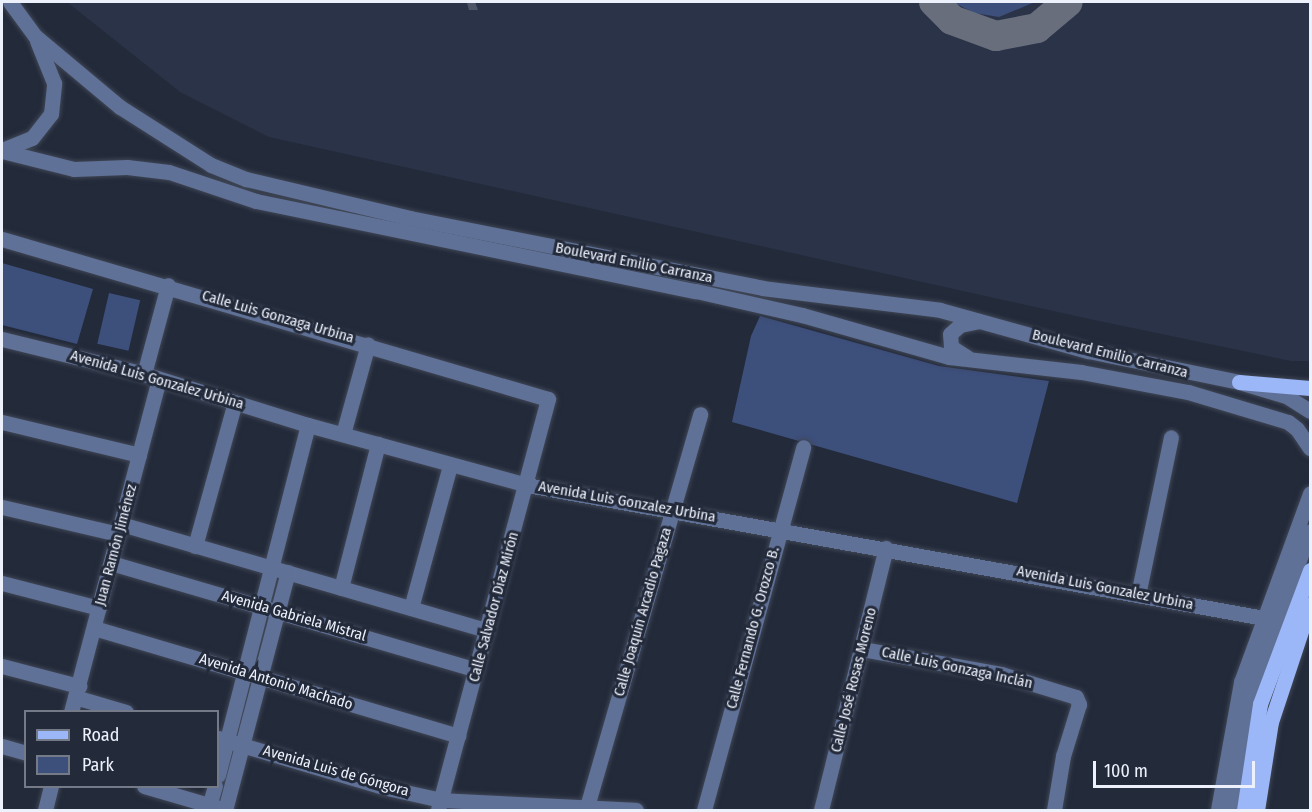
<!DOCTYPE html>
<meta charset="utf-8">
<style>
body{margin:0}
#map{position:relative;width:1312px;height:812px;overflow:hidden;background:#232a3a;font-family:"Fira Sans Condensed",sans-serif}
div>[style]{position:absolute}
.built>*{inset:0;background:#2a3348}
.green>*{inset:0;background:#3d4f7b;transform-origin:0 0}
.taxiway>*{height:30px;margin:-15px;padding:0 15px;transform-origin:15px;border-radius:15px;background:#686e7c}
.building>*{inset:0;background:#4e5567}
.roads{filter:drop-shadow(0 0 2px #3f4655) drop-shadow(0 0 2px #3f4655)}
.minor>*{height:15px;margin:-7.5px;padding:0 7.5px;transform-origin:7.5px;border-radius:7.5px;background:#607197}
.major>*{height:15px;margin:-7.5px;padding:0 7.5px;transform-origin:7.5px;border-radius:7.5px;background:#9cb7f7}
span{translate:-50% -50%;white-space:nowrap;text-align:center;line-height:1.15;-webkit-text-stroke:6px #232a3a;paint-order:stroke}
.street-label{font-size:15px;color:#edf1fc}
.frame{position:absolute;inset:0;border:3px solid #edf1fc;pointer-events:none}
.legend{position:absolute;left:24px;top:710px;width:195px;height:78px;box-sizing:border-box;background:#232a3a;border:2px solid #747a88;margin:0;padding:8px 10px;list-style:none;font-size:18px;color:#edf1fc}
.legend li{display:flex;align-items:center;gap:12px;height:30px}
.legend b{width:30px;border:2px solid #747a88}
.scale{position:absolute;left:1093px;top:761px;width:162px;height:27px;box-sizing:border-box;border:3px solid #edf1fc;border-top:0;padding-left:8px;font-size:18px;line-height:21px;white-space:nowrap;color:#edf1fc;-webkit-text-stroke:4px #232a3a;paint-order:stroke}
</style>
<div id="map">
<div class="built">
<div style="clip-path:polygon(67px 2px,1310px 2px,1310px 361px,1291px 361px,1094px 320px,269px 137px,180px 92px)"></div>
</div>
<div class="green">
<div style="clip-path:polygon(953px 2px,1035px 2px,999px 17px,974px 13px)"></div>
<div style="clip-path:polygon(2px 263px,93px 289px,77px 344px,2px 325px)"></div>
<div style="left:109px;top:293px;width:32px;height:52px;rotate:13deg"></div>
<div style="clip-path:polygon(760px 316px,939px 366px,1049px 381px,1017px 503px,732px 422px,751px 336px)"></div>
</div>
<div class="taxiway">
<div style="left:934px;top:2px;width:25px;rotate:45deg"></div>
<div style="left:952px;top:20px;width:47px;rotate:20deg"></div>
<div style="left:996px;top:36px;width:42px;rotate:-11deg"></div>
<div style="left:1037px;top:28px;width:40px;rotate:-40deg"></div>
</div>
<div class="building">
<div style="clip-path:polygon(475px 2px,478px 10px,469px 10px,467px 3px)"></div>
</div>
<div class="roads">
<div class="minor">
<div style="left:10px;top:2px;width:42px;rotate:53.7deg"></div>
<div style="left:35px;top:36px;width:111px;rotate:39.9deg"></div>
<div style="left:120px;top:107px;width:108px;rotate:32.5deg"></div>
<div style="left:211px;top:165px;width:38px;rotate:22deg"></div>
<div style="left:246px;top:179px;width:169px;rotate:13.4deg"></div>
<div style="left:410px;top:218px;width:359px;rotate:11.2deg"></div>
<div style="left:762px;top:288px;width:179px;rotate:7deg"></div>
<div style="left:940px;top:310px;width:154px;rotate:15.5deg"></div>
<div style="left:1088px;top:351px;width:154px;rotate:11.6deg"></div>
<div style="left:1239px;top:382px;width:49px;rotate:16.6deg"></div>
<div style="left:1286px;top:396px;width:28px;rotate:32deg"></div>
<div style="left:2px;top:150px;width:32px;rotate:-22deg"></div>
<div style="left:32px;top:138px;width:31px;rotate:-52deg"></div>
<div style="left:51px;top:114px;width:31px;rotate:-84deg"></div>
<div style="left:54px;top:83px;width:45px;rotate:-112deg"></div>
<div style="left:2px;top:151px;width:74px;rotate:14deg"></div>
<div style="left:74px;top:169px;width:53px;rotate:-2.2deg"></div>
<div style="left:127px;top:167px;width:42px;rotate:6.8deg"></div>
<div style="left:169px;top:172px;width:92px;rotate:18.4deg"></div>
<div style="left:256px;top:201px;width:449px;rotate:11.6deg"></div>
<div style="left:696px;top:291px;width:109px;rotate:12.8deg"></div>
<div style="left:802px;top:315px;width:153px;rotate:15.9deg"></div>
<div style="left:949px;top:357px;width:133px;rotate:6.5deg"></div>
<div style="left:1081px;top:372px;width:109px;rotate:10.6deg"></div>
<div style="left:1188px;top:392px;width:104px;rotate:16.7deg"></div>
<div style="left:1288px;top:422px;width:11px;rotate:38deg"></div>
<div style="left:1297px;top:429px;width:23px;rotate:56deg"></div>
<div style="left:2px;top:239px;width:569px;rotate:16.33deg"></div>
<div style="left:548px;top:399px;width:425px;rotate:105deg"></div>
<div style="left:2px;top:339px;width:146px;rotate:13.8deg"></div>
<div style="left:144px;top:374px;width:172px;rotate:17.3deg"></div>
<div style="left:308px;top:425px;width:227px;rotate:15.3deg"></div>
<div style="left:527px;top:485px;width:749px;rotate:10.23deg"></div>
<div style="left:967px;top:357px;width:19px;rotate:-148deg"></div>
<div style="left:951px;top:347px;width:13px;rotate:-94deg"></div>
<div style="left:950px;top:334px;width:13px;rotate:-42deg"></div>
<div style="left:960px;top:325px;width:19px;rotate:-12deg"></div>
<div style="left:144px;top:374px;width:92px;rotate:-74.9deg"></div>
<div style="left:2px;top:422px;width:141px;rotate:13.5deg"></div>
<div style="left:343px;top:434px;width:93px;rotate:-74.5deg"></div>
<div style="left:2px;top:507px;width:119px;rotate:13.1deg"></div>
<div style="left:121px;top:524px;width:381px;rotate:16.2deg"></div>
<div style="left:195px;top:546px;width:149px;rotate:-74.5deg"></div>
<div style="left:111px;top:563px;width:380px;rotate:16.3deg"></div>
<div style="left:2px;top:583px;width:100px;rotate:14.5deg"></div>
<div style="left:341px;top:588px;width:149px;rotate:-75.6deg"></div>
<div style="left:1138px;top:595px;width:161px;rotate:-78.2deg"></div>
<div style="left:411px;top:608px;width:148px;rotate:-74.7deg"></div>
<div style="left:94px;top:628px;width:380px;rotate:16.5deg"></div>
<div style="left:862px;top:649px;width:141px;rotate:10.2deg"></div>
<div style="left:1001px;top:674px;width:78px;rotate:17deg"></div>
<div style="left:1076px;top:697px;width:8px;rotate:67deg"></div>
<div style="left:1079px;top:704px;width:54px;rotate:107.1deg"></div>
<div style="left:1063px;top:756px;width:55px;rotate:99.5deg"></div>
<div style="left:2px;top:666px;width:80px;rotate:14.6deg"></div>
<div style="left:75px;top:697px;width:53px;rotate:16.4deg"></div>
<div style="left:71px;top:712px;width:344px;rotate:-75.2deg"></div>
<div style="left:218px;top:738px;width:176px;rotate:16.5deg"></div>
<div style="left:387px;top:788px;width:55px;rotate:12.5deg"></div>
<div style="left:441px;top:800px;width:195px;rotate:2.9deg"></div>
<div style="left:2px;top:746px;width:25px;rotate:16deg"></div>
<div style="left:218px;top:775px;width:361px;rotate:-75.6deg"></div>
<div style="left:144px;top:786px;width:85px;rotate:16.3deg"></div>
<div style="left:45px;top:810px;width:25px;rotate:-76deg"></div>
<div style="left:208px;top:810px;width:25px;rotate:-74deg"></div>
<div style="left:225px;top:810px;width:246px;rotate:-75.2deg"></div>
<div style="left:586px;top:810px;width:412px;rotate:-73.9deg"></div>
<div style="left:704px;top:810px;width:376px;rotate:-74.7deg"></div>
<div style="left:821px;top:810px;width:270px;rotate:-76.1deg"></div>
<div style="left:1218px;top:810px;width:130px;rotate:-79.8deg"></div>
<div style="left:1241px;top:682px;width:201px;rotate:-69.9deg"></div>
<div style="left:1231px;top:810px;width:126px;rotate:-80.4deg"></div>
<div style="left:1252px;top:686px;width:165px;rotate:-69.5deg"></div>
</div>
<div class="major">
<div style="left:1239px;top:382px;width:71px;rotate:4.8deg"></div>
<div style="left:1244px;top:810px;width:107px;rotate:-81.4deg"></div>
<div style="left:1260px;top:704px;width:143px;rotate:-69.5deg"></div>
<div style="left:1257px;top:810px;width:89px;rotate:-81deg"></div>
<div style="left:1271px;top:722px;width:124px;rotate:-71.7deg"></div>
</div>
</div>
<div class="street-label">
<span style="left:634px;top:263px;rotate:11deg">Boulevard Emilio Carranza</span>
<span style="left:278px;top:317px;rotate:16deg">Calle Luis Gonzaga Urbina</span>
<span style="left:1110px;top:354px;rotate:14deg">Boulevard Emilio Carranza</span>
<span style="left:157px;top:380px;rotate:16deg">Avenida Luis Gonzalez Urbina</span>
<span style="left:627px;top:502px;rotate:10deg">Avenida Luis Gonzalez Urbina</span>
<span style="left:116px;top:545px;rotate:-75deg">Juan Ramón Jiménez</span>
<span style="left:1105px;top:588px;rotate:11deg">Avenida Luis Gonzalez Urbina</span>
<span style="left:494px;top:607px;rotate:-75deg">Calle Salvador Díaz Mirón</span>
<span style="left:643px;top:612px;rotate:-74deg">Calle Joaquín Arcadio Pagaza</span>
<span style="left:294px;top:616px;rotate:16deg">Avenida Gabriela Mistral</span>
<span style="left:753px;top:628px;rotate:-75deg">Calle Fernando G. Orozco B.</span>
<span style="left:957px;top:668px;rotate:12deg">Calle Luis Gonzaga Inclán</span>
<span style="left:854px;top:680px;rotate:-76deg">Calle José Rosas Moreno</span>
<span style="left:276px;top:682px;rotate:17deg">Avenida Antonio Machado</span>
<span style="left:336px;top:771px;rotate:16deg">Avenida Luis de Góngora</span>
</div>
<div class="frame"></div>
<ul class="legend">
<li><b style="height:8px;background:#9cb7f7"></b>Road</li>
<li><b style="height:16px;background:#3d4f7b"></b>Park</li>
</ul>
<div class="scale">100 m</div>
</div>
